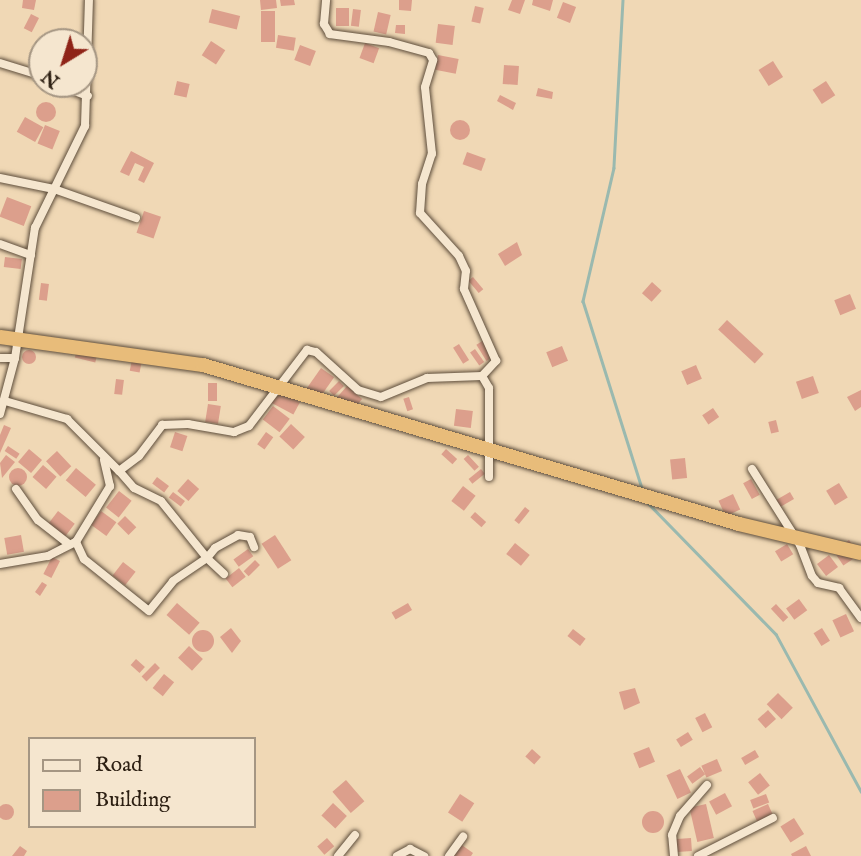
<!DOCTYPE html>
<style>
body{margin:0}
#map{position:relative;width:861px;height:856px;overflow:hidden;background:#f0d8b5;font-family:"IM FELL English",serif}
div>[style]{position:absolute}
.stream>*{height:2.5px;margin:-1.25px;padding:0 1.25px;transform-origin:1.25px;border-radius:1.25px;background:#9ab9af}
.building>*{inset:0;background:#dc9f8c;transform-origin:0 0}
.round{border-radius:50%}
.roads{filter:drop-shadow(0 0 2px #5d4d3b) drop-shadow(0 0 2px #5d4d3b)}
.street>*{height:8px;margin:-4px;padding:0 4px;transform-origin:4px;border-radius:4px;background:#f5e6cf}
.highway>*{height:14px;margin:-7px;padding:0 7px;transform-origin:7px;border-radius:7px;background:#e8bc7a}
span{translate:-50% -50%;white-space:nowrap;text-align:center;line-height:1.15;-webkit-text-stroke:7px #f5e6cf;paint-order:stroke}
.legend{position:absolute;left:28px;top:737px;width:228px;height:91px;box-sizing:border-box;background:#f5e6cf;border:2px solid #a59683;margin:0;padding:9px 12px;list-style:none;font-size:21px;color:#2c1f12}
.legend li{display:flex;align-items:center;gap:14px;height:35px}
.legend b{width:35px;border:2px solid #a59683}
.north{position:absolute;left:28px;top:28px;width:70px;height:70px;box-sizing:border-box;background:#f5e6cf;border:2px solid #a59683;border-radius:50%;rotate:218deg;font-size:19px;font-weight:700;line-height:28px;text-align:center;color:#2c1f12}
.north::after{content:'';display:block;margin:auto;width:24px;height:32px;background:#8f2418;clip-path:polygon(50% 0,100% 100%,50% 72%,0 100%)}
</style>
<div id="map">
<div class="stream">
<div style="left:623px;top:0;width:168px;rotate:93.1deg"></div>
<div style="left:614px;top:168px;width:137px;rotate:103.1deg"></div>
<div style="left:583px;top:301px;width:196px;rotate:72.5deg"></div>
<div style="left:646px;top:501px;width:186px;rotate:45.7deg"></div>
<div style="left:776px;top:634px;width:179px;rotate:61.6deg"></div>
</div>
<div class="building">
<div style="clip-path:polygon(23px 0,36px 0,34px 10px,22px 8px)"></div>
<div style="clip-path:polygon(260px 0,276px 0,277px 8px,261px 10px)"></div>
<div style="clip-path:polygon(280px 0,294px 0,295px 5px,281px 6px)"></div>
<div style="clip-path:polygon(399px 0,412px 0,411px 11px,399px 10px)"></div>
<div style="clip-path:polygon(512px 0,525px 0,520px 14px,508px 10px)"></div>
<div style="clip-path:polygon(533px 0,553px 0,550px 11px,532px 5px)"></div>
<div style="left:563px;top:2px;width:14px;height:17px;rotate:21deg"></div>
<div style="left:475px;top:6px;width:9px;height:16px;rotate:13deg"></div>
<div style="left:336px;top:8px;width:13px;height:18px"></div>
<div style="left:212px;top:9px;width:29px;height:14px;rotate:14deg"></div>
<div style="left:353px;top:9px;width:8px;height:17px;rotate:7deg"></div>
<div style="left:261px;top:11px;width:14px;height:31px"></div>
<div style="left:378px;top:12px;width:13px;height:20px;rotate:13deg"></div>
<div style="left:31px;top:14px;width:9px;height:16px;rotate:27deg"></div>
<div style="left:438px;top:24px;width:17px;height:19px;rotate:7deg"></div>
<div style="clip-path:polygon(396px 25px,405px 25px,405px 34px,395px 33px)"></div>
<div style="clip-path:polygon(70px 32px,81px 34px,79px 42px,68px 42px)"></div>
<div style="left:278px;top:35px;width:18px;height:13px;rotate:9deg"></div>
<div style="left:211px;top:41px;width:17px;height:17px;rotate:33deg"></div>
<div style="left:365px;top:43px;width:15px;height:16px;rotate:20deg"></div>
<div style="left:300px;top:45px;width:17px;height:16px;rotate:21deg"></div>
<div style="left:438px;top:55px;width:21px;height:15px;rotate:11deg"></div>
<div style="left:773px;top:61px;width:19px;height:17px;rotate:58deg"></div>
<div style="left:504px;top:65px;width:15px;height:19px;rotate:4deg"></div>
<div style="left:177px;top:81px;width:13px;height:14px;rotate:13deg"></div>
<div style="left:826px;top:81px;width:17px;height:16px;rotate:57deg"></div>
<div style="clip-path:polygon(538px 88px,553px 92px,552px 99px,536px 96px)"></div>
<div style="clip-path:polygon(500px 95px,516px 103px,513px 110px,497px 101px)"></div>
<div class="round" style="left:36px;top:102px;width:20px;height:20px"></div>
<div style="left:25px;top:117px;width:21px;height:17px;rotate:29deg"></div>
<div class="round" style="left:450px;top:120px;width:20px;height:20px"></div>
<div style="left:45px;top:125px;width:16px;height:20px;rotate:22deg"></div>
<div style="clip-path:polygon(131px 151px,154px 163px,144px 183px,138px 180px,144px 167px,135px 163px,129px 176px,120px 172px)"></div>
<div style="left:467px;top:152px;width:20px;height:13px;rotate:20deg"></div>
<div style="left:7px;top:197px;width:26px;height:21px;rotate:21deg"></div>
<div style="left:144px;top:211px;width:18px;height:23px;rotate:19deg"></div>
<div style="clip-path:polygon(517px 242px,522px 255px,505px 266px,498px 254px)"></div>
<div style="left:5px;top:257px;width:17px;height:10px;rotate:7deg"></div>
<div style="left:473px;top:277px;width:16px;height:6px;rotate:50deg"></div>
<div style="left:652px;top:282px;width:13px;height:15px;rotate:42deg"></div>
<div style="left:41px;top:283px;width:8px;height:17px;rotate:7deg"></div>
<div style="left:850px;top:294px;width:16px;height:17px;rotate:68deg"></div>
<div style="left:727px;top:320px;width:50px;height:13px;rotate:43deg"></div>
<div style="left:484px;top:340px;width:19px;height:9px;rotate:58deg"></div>
<div style="left:79px;top:341px;width:21px;height:17px;rotate:14deg"></div>
<div style="left:459px;top:344px;width:19px;height:7px;rotate:58deg"></div>
<div style="left:562px;top:346px;width:16px;height:17px;rotate:68deg"></div>
<div style="left:475px;top:349px;width:16px;height:6px;rotate:55deg"></div>
<div class="round" style="left:22px;top:350px;width:14px;height:14px"></div>
<div style="left:133px;top:354px;width:10px;height:17px;rotate:11deg"></div>
<div style="left:696px;top:365px;width:15px;height:16px;rotate:67deg"></div>
<div style="left:321px;top:368px;width:16px;height:29px;rotate:35deg"></div>
<div style="left:813px;top:376px;width:18px;height:18px;rotate:71deg"></div>
<div style="left:116px;top:379px;width:8px;height:15px;rotate:7deg"></div>
<div style="left:339px;top:381px;width:7px;height:14px;rotate:45deg"></div>
<div style="left:208px;top:383px;width:9px;height:18px"></div>
<div style="left:347px;top:386px;width:20px;height:16px;rotate:41deg"></div>
<div style="left:277px;top:390px;width:26px;height:14px;rotate:28deg"></div>
<div style="clip-path:polygon(861px 390px,861px 407px,855px 411px,847px 397px)"></div>
<div style="left:409px;top:397px;width:13px;height:6px;rotate:72deg"></div>
<div style="left:208px;top:404px;width:13px;height:18px;rotate:9deg"></div>
<div style="left:273px;top:406px;width:21px;height:17px;rotate:37deg"></div>
<div style="left:713px;top:408px;width:11px;height:13px;rotate:56deg"></div>
<div style="left:456px;top:409px;width:17px;height:17px;rotate:7deg"></div>
<div style="left:776px;top:420px;width:12px;height:8px;rotate:76deg"></div>
<div style="left:291px;top:424px;width:19px;height:17px;rotate:43deg"></div>
<div style="clip-path:polygon(4px 425px,11px 428px,0 453px,0 435px)"></div>
<div style="left:175px;top:432px;width:13px;height:16px;rotate:18deg"></div>
<div style="left:266px;top:432px;width:9px;height:15px;rotate:36deg"></div>
<div style="left:8px;top:446px;width:14px;height:6px;rotate:34deg"></div>
<div style="left:29px;top:449px;width:17px;height:17px;rotate:40deg"></div>
<div style="left:446px;top:449px;width:15px;height:7px;rotate:42deg"></div>
<div style="left:57px;top:451px;width:21px;height:15px;rotate:47deg"></div>
<div style="clip-path:polygon(6px 455px,15px 462px,2px 478px,0 463px)"></div>
<div style="left:468px;top:455px;width:16px;height:6px;rotate:47deg"></div>
<div style="left:685px;top:458px;width:20px;height:15px;rotate:84deg"></div>
<div style="left:43px;top:465px;width:18px;height:16px;rotate:41deg"></div>
<div class="round" style="left:9px;top:468px;width:18px;height:18px"></div>
<div style="left:76px;top:468px;width:26px;height:16px;rotate:40deg"></div>
<div style="left:481px;top:469px;width:6px;height:16px;rotate:51deg"></div>
<div style="left:157px;top:477px;width:15px;height:8px;rotate:37deg"></div>
<div style="left:188px;top:479px;width:15px;height:16px;rotate:42deg"></div>
<div style="left:751px;top:479px;width:18px;height:9px;rotate:61deg"></div>
<div style="left:839px;top:483px;width:17px;height:15px;rotate:59deg"></div>
<div style="left:463px;top:486px;width:16px;height:19px;rotate:38deg"></div>
<div style="left:119px;top:491px;width:16px;height:21px;rotate:38deg"></div>
<div style="left:173px;top:492px;width:15px;height:7px;rotate:37deg"></div>
<div style="left:790px;top:492px;width:8px;height:17px;rotate:60deg"></div>
<div style="left:733px;top:494px;width:17px;height:16px;rotate:65deg"></div>
<div style="left:525px;top:507px;width:6px;height:17px;rotate:39deg"></div>
<div style="left:58px;top:511px;width:21px;height:16px;rotate:37deg"></div>
<div style="left:101px;top:511px;width:19px;height:17px;rotate:36deg"></div>
<div style="left:475px;top:512px;width:15px;height:7px;rotate:42deg"></div>
<div style="left:125px;top:516px;width:16px;height:11px;rotate:45deg"></div>
<div style="left:21px;top:535px;width:17px;height:17px;rotate:80deg"></div>
<div style="left:275px;top:535px;width:30px;height:16px;rotate:57deg"></div>
<div style="left:849px;top:540px;width:18px;height:19px;rotate:56deg"></div>
<div style="left:515px;top:543px;width:19px;height:14px;rotate:39deg"></div>
<div style="left:787px;top:544px;width:12px;height:14px;rotate:59deg"></div>
<div style="left:248px;top:549px;width:9px;height:18px;rotate:54deg"></div>
<div style="left:829px;top:555px;width:15px;height:15px;rotate:53deg"></div>
<div style="left:52px;top:557px;width:9px;height:19px;rotate:27deg"></div>
<div style="left:255px;top:560px;width:7px;height:16px;rotate:45deg"></div>
<div style="left:123px;top:562px;width:16px;height:17px;rotate:38deg"></div>
<div style="left:239px;top:568px;width:11px;height:17px;rotate:52deg"></div>
<div style="clip-path:polygon(42px 582px,47px 585px,40px 596px,35px 592px)"></div>
<div style="left:799px;top:599px;width:14px;height:16px;rotate:54deg"></div>
<div style="left:177px;top:603px;width:30px;height:16px;rotate:41deg"></div>
<div style="left:408px;top:603px;width:8px;height:19px;rotate:60deg"></div>
<div style="left:776px;top:604px;width:18px;height:7px;rotate:47deg"></div>
<div style="left:846px;top:614px;width:19px;height:15px;rotate:65deg"></div>
<div style="clip-path:polygon(231px 628px,241px 641px,232px 653px,220px 637px)"></div>
<div style="left:822px;top:628px;width:15px;height:10px;rotate:58deg"></div>
<div style="left:573px;top:629px;width:16px;height:9px;rotate:38deg"></div>
<div class="round" style="left:192px;top:630px;width:22px;height:22px"></div>
<div style="left:189px;top:646px;width:19px;height:16px;rotate:43deg"></div>
<div style="left:136px;top:659px;width:12px;height:8px;rotate:42deg"></div>
<div style="left:155px;top:663px;width:7px;height:19px;rotate:45deg"></div>
<div style="left:164px;top:674px;width:13px;height:18px;rotate:39deg"></div>
<div style="clip-path:polygon(635px 688px,640px 703px,624px 710px,619px 692px)"></div>
<div style="left:778px;top:693px;width:21px;height:16px;rotate:45deg"></div>
<div style="left:768px;top:710px;width:12px;height:14px;rotate:48deg"></div>
<div style="left:705px;top:713px;width:16px;height:11px;rotate:63deg"></div>
<div style="left:688px;top:732px;width:9px;height:14px;rotate:58deg"></div>
<div style="left:649px;top:747px;width:16px;height:17px;rotate:68deg"></div>
<div style="left:532px;top:749px;width:12px;height:10px;rotate:42deg"></div>
<div style="left:755px;top:750px;width:8px;height:16px;rotate:60deg"></div>
<div style="left:717px;top:759px;width:13px;height:17px;rotate:67deg"></div>
<div style="left:700px;top:767px;width:9px;height:16px;rotate:54deg"></div>
<div style="left:680px;top:769px;width:26px;height:15px;rotate:65deg"></div>
<div style="left:760px;top:773px;width:16px;height:15px;rotate:52deg"></div>
<div style="left:346px;top:780px;width:28px;height:18px;rotate:49deg"></div>
<div style="left:725px;top:793px;width:15px;height:18px;rotate:62deg"></div>
<div style="left:460px;top:794px;width:17px;height:22px;rotate:33deg"></div>
<div style="left:766px;top:794px;width:9px;height:17px;rotate:69deg"></div>
<div style="left:333px;top:803px;width:19px;height:17px;rotate:43deg"></div>
<div class="round" style="left:-2px;top:804px;width:16px;height:16px"></div>
<div style="left:706px;top:804px;width:35px;height:17px;rotate:77deg"></div>
<div style="left:768px;top:804px;width:12px;height:17px;rotate:66deg"></div>
<div class="round" style="left:642px;top:811px;width:22px;height:22px"></div>
<div style="left:794px;top:818px;width:19px;height:16px;rotate:58deg"></div>
<div style="left:327px;top:838px;width:11px;height:13px;rotate:49deg"></div>
<div style="left:691px;top:838px;width:13px;height:18px;rotate:86deg"></div>
<div style="clip-path:polygon(459px 843px,473px 853px,471px 856px,450px 856px)"></div>
<div style="clip-path:polygon(20px 846px,27px 851px,24px 856px,12px 856px)"></div>
<div style="clip-path:polygon(806px 846px,811px 856px,792px 856px,791px 854px)"></div>
</div>
<div class="roads">
<div class="street">
<div style="left:0;top:63px;width:44px;rotate:17.2deg"></div>
<div style="left:55px;top:84px;width:35px;rotate:20deg"></div>
<div style="left:0;top:178px;width:55px;rotate:11.5deg"></div>
<div style="left:54px;top:189px;width:87px;rotate:19.5deg"></div>
<div style="left:0;top:244px;width:33px;rotate:20deg"></div>
<div style="left:0;top:358px;width:15px"></div>
<div style="left:482px;top:376px;width:14px;rotate:60deg"></div>
<div style="left:489px;top:388px;width:89px;rotate:90deg"></div>
<div style="left:5px;top:401px;width:65px;rotate:16.2deg"></div>
<div style="left:67px;top:419px;width:74px;rotate:45deg"></div>
<div style="left:119px;top:471px;width:25px;rotate:-37deg"></div>
<div style="left:139px;top:456px;width:39px;rotate:-53deg"></div>
<div style="left:162px;top:425px;width:26px;rotate:-2deg"></div>
<div style="left:188px;top:424px;width:47px;rotate:9.9deg"></div>
<div style="left:234px;top:432px;width:16px;rotate:-22deg"></div>
<div style="left:249px;top:426px;width:96px;rotate:-52.7deg"></div>
<div style="left:307px;top:350px;width:9px;rotate:13deg"></div>
<div style="left:316px;top:352px;width:57px;rotate:42.1deg"></div>
<div style="left:358px;top:390px;width:24px;rotate:17deg"></div>
<div style="left:381px;top:397px;width:50px;rotate:-22.4deg"></div>
<div style="left:427px;top:378px;width:55px;rotate:-2.1deg"></div>
<div style="left:482px;top:376px;width:21px;rotate:-47deg"></div>
<div style="left:496px;top:361px;width:79px;rotate:-114deg"></div>
<div style="left:464px;top:289px;width:18px;rotate:-84deg"></div>
<div style="left:466px;top:271px;width:17px;rotate:-115deg"></div>
<div style="left:459px;top:256px;width:58px;rotate:-132.2deg"></div>
<div style="left:420px;top:213px;width:29px;rotate:-86deg"></div>
<div style="left:422px;top:184px;width:32px;rotate:-72deg"></div>
<div style="left:432px;top:154px;width:67px;rotate:-96deg"></div>
<div style="left:425px;top:87px;width:28px;rotate:-73deg"></div>
<div style="left:433px;top:60px;width:8px;rotate:-120deg"></div>
<div style="left:429px;top:53px;width:41px;rotate:-164.6deg"></div>
<div style="left:389px;top:42px;width:60px;rotate:-172.3deg"></div>
<div style="left:330px;top:34px;width:12px;rotate:-121deg"></div>
<div style="left:324px;top:24px;width:24px;rotate:-85deg"></div>
<div style="left:0;top:414px;width:58px;rotate:-75deg"></div>
<div style="left:15px;top:358px;width:132px;rotate:-81.3deg"></div>
<div style="left:35px;top:228px;width:114px;rotate:-63.9deg"></div>
<div style="left:85px;top:126px;width:126px;rotate:-88.2deg"></div>
<div style="left:104px;top:460px;width:27px;rotate:77deg"></div>
<div style="left:110px;top:486px;width:66px;rotate:121.3deg"></div>
<div style="left:76px;top:542px;width:19px;rotate:65deg"></div>
<div style="left:84px;top:559px;width:83px;rotate:38.7deg"></div>
<div style="left:149px;top:611px;width:38px;rotate:-51deg"></div>
<div style="left:173px;top:581px;width:41px;rotate:-34.1deg"></div>
<div style="left:207px;top:558px;width:73px;rotate:-128.9deg"></div>
<div style="left:161px;top:501px;width:30px;rotate:-154deg"></div>
<div style="left:134px;top:488px;width:23px;rotate:-131deg"></div>
<div style="left:752px;top:469px;width:90px;rotate:57.7deg"></div>
<div style="left:800px;top:545px;width:33px;rotate:69deg"></div>
<div style="left:812px;top:576px;width:9px;rotate:49deg"></div>
<div style="left:818px;top:583px;width:22px;rotate:13deg"></div>
<div style="left:839px;top:588px;width:37px;rotate:54deg"></div>
<div style="left:16px;top:489px;width:38px;rotate:55deg"></div>
<div style="left:38px;top:520px;width:39px;rotate:38deg"></div>
<div style="left:0;top:564px;width:49px;rotate:-9.5deg"></div>
<div style="left:48px;top:556px;width:31px;rotate:-27deg"></div>
<div style="left:224px;top:574px;width:23px;rotate:-137deg"></div>
<div style="left:207px;top:558px;width:13px;rotate:-51deg"></div>
<div style="left:215px;top:548px;width:26px;rotate:-29deg"></div>
<div style="left:238px;top:535px;width:12px;rotate:9deg"></div>
<div style="left:250px;top:537px;width:11px;rotate:68deg"></div>
<div style="left:338px;top:856px;width:27px;rotate:-51deg"></div>
<div style="left:397px;top:856px;width:15px;rotate:-28deg"></div>
<div style="left:410px;top:849px;width:16px;rotate:27deg"></div>
<div style="left:449px;top:856px;width:24px;rotate:-54deg"></div>
<div style="left:674px;top:856px;width:21px;rotate:-95deg"></div>
<div style="left:672px;top:835px;width:21px;rotate:-67deg"></div>
<div style="left:680px;top:816px;width:41px;rotate:-48.9deg"></div>
<div style="left:698px;top:856px;width:84px;rotate:-26.9deg"></div>
</div>
<div class="highway">
<div style="left:0;top:337px;width:205px;rotate:7.9deg"></div>
<div style="left:203px;top:365px;width:559px;rotate:16.52deg"></div>
<div style="left:739px;top:524px;width:125px;rotate:13.4deg"></div>
</div>
</div>
<ul class="legend">
<li><b style="height:9px;background:#f5e6cf"></b>Road</li>
<li><b style="height:19px;background:#dc9f8c"></b>Building</li>
</ul>
<div class="north">N</div>
</div>
